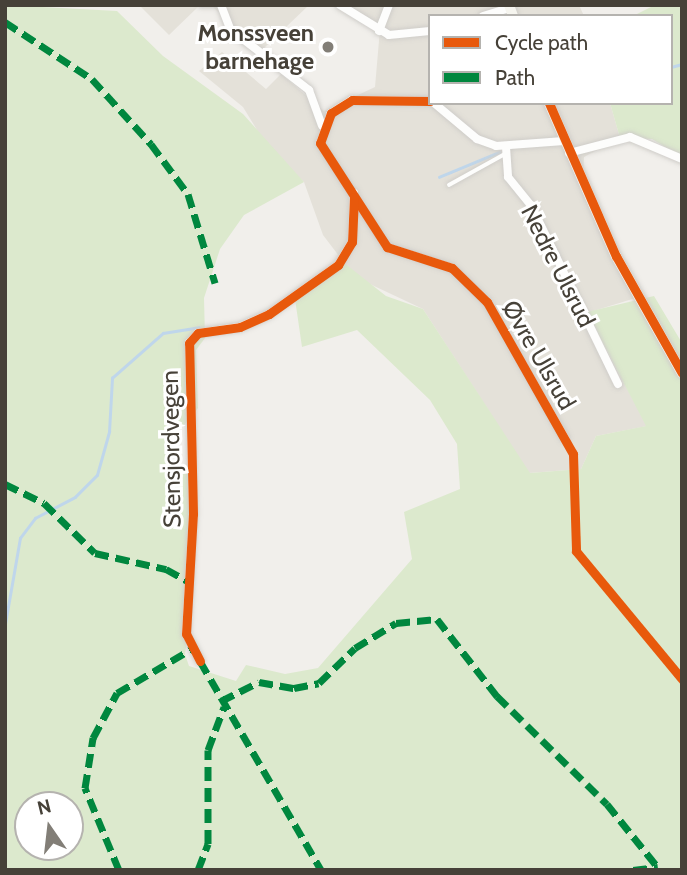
<!DOCTYPE html>
<meta charset="utf-8">
<style>
body{margin:0}
#map{position:relative;width:687px;height:875px;overflow:hidden;background:#f1efeb;font-family:Cabin,sans-serif}
div>[style]{position:absolute}
.residential>*{inset:0;background:#e4e1d9}
.green>*{inset:0;background:#dce9cd}
.stream>*{height:2.5px;margin:-1.25px;padding:0 1.25px;transform-origin:1.25px;border-radius:1.25px;background:#bfd6eb}
.roads{filter:drop-shadow(0 0 2px #cfcdc9) drop-shadow(0 0 2px #cfcdc9)}
.lane>*{height:3.5px;margin:-1.75px;padding:0 1.75px;transform-origin:1.75px;border-radius:1.75px;background:#fdfdfc}
.street>*{height:8px;margin:-4px;padding:0 4px;transform-origin:4px;border-radius:4px;background:#fdfdfc}
.secondary>*{height:10px;margin:-5px;padding:0 5px;transform-origin:5px;border-radius:5px;background:#f6f5ef}
.quiet>*{height:7px;margin-top:-3.5px;transform-origin:0;background:repeating-linear-gradient(90deg,#00873e 0 14px,transparent 0 21px)}
.cycleway>*{height:9px;margin:-4.5px;padding:0 4.5px;transform-origin:4.5px;border-radius:4.5px;background:#e8590c}
.dots>*{width:19px;height:19px;translate:-50% -50%;box-sizing:border-box;border:4px solid #fff;border-radius:50%}
span{translate:-50% -50%;white-space:nowrap;text-align:center;line-height:1.15;-webkit-text-stroke:6px #fff;paint-order:stroke}
.poi-label{font-size:24px;color:#464138;font-weight:700}
.right{translate:-100% -50%;text-align:right}
.street-label{font-size:24px;color:#464138}
.frame{position:absolute;inset:0;border:7px solid #464138;pointer-events:none}
.legend{position:absolute;left:428px;top:14px;width:245px;height:91px;box-sizing:border-box;background:#fff;border:2px solid #b5b3af;margin:0;padding:9px 12px;list-style:none;font-size:21px;color:#464138}
.legend li{display:flex;align-items:center;gap:14px;height:35px}
.legend b{width:35px;border:2px solid #b5b3af}
.north{position:absolute;left:14px;top:791px;width:70px;height:70px;box-sizing:border-box;background:#fff;border:2px solid #b5b3af;border-radius:50%;rotate:346deg;font-size:19px;font-weight:700;line-height:28px;text-align:center;color:#464138}
.north::after{content:'';display:block;margin:auto;width:24px;height:32px;background:#827e77;clip-path:polygon(50% 0,100% 100%,50% 72%,0 100%)}
</style>
<div id="map">
<div class="residential">
<div style="clip-path:polygon(139px 5px,200px 5px,169px 35px)"></div>
<div style="clip-path:polygon(211px 5px,309px 5px,260px 52px)"></div>
<div style="clip-path:polygon(347px 5px,579px 5px,584px 16px,430px 16px,430px 103px,610px 103px,620px 138px,584px 157px,583px 175px,642px 296px,587px 313px,647px 426px,596px 436px,581px 469px,529px 473px,423px 309px,355px 277px,323px 235px,304px 182px,268px 148px,243px 107px,199px 71px,222px 52px,266px 89px,281px 74px,324px 111px,375px 87px,380px 29px)"></div>
</div>
<div class="green">
<div style="clip-path:polygon(evenodd,5px 5px,117px 11px,163px 56px,243px 114px,304px 182px,244px 215px,220px 249px,204px 298px,205px 338px,196px 350px,198px 408px,166px 447px,167px 471px,193px 475px,193px 600px,185px 654px,189px 666px,236px 681px,246px 665px,285px 674px,318px 668px,412px 559px,404px 512px,460px 489px,457px 444px,430px 400px,357px 330px,302px 347px,295px 299px,343px 262px,386px 296px,423px 309px,530px 473px,581px 469px,596px 436px,646px 426px,587px 312px,654px 296px,682px 343px,682px 870px,5px 870px,5px 5px,28px 805px,70px 805px,70px 847px,28px 847px,28px 805px)"></div>
<div style="clip-path:polygon(655px 5px,682px 5px,682px 157px,652px 139px,620px 138px,610px 103px,671px 103px,671px 16px,633px 16px)"></div>
</div>
<div class="stream">
<div style="left:671px;top:67px;width:11px;rotate:-15deg"></div>
<div style="left:439px;top:177px;width:65px;rotate:-22.6deg"></div>
<div style="left:5px;top:624px;width:87px;rotate:-80.1deg"></div>
<div style="left:20px;top:538px;width:25px;rotate:-53deg"></div>
<div style="left:35px;top:518px;width:45px;rotate:-27.7deg"></div>
<div style="left:75px;top:497px;width:31px;rotate:-45deg"></div>
<div style="left:97px;top:475px;width:45px;rotate:-74.4deg"></div>
<div style="left:109px;top:432px;width:54px;rotate:-86.8deg"></div>
<div style="left:112px;top:378px;width:68px;rotate:-41.4deg"></div>
<div style="left:163px;top:333px;width:36px;rotate:-9deg"></div>
</div>
<div class="roads">
<div class="lane">
<div style="left:200px;top:5px;width:20px"></div>
<div style="left:449px;top:185px;width:64px;rotate:-29deg"></div>
</div>
<div class="street">
<div style="left:221px;top:5px;width:26px;rotate:69deg"></div>
<div style="left:230px;top:29px;width:100px;rotate:37.7deg"></div>
<div style="left:309px;top:90px;width:38px;rotate:70deg"></div>
<div style="left:340px;top:5px;width:57px;rotate:31.5deg"></div>
<div style="left:389px;top:35px;width:41px;rotate:-5.6deg"></div>
<div style="left:483px;top:16px;width:28px;rotate:-17deg"></div>
<div style="left:379px;top:31px;width:28px;rotate:-69deg"></div>
<div style="left:430px;top:101px;width:78px;rotate:-179.3deg"></div>
<div style="left:352px;top:100px;width:25px;rotate:148deg"></div>
<div style="left:331px;top:113px;width:32px;rotate:110deg"></div>
<div style="left:320px;top:143px;width:124px;rotate:57.2deg"></div>
<div style="left:387px;top:247px;width:68px;rotate:17.9deg"></div>
<div style="left:452px;top:268px;width:49px;rotate:44.2deg"></div>
<div style="left:487px;top:302px;width:157px;rotate:60.2deg"></div>
<div style="left:434px;top:103px;width:56px;rotate:39.9deg"></div>
<div style="left:477px;top:139px;width:20px;rotate:20deg"></div>
<div style="left:496px;top:146px;width:68px;rotate:-4.2deg"></div>
<div style="left:506px;top:147px;width:30px;rotate:86deg"></div>
<div style="left:508px;top:177px;width:36px;rotate:51deg"></div>
<div style="left:531px;top:205px;width:199px;rotate:64.1deg"></div>
<div style="left:569px;top:153px;width:63px;rotate:-14.7deg"></div>
<div style="left:630px;top:137px;width:56px;rotate:22.9deg"></div>
<div style="left:200px;top:661px;width:30px;rotate:-117deg"></div>
<div style="left:186px;top:634px;width:120px;rotate:-86.7deg"></div>
<div style="left:193px;top:514px;width:171px;rotate:-91.3deg"></div>
<div style="left:189px;top:343px;width:13px;rotate:-48deg"></div>
<div style="left:198px;top:333px;width:42px;rotate:-8.1deg"></div>
<div style="left:240px;top:327px;width:32px;rotate:-24deg"></div>
<div style="left:269px;top:314px;width:85px;rotate:-35.4deg"></div>
<div style="left:338px;top:265px;width:27px;rotate:-59deg"></div>
<div style="left:352px;top:242px;width:49px;rotate:-87.7deg"></div>
</div>
<div class="secondary">
<div style="left:509px;top:5px;width:12px;rotate:70deg"></div>
<div style="left:549px;top:103px;width:167px;rotate:66.4deg"></div>
<div style="left:616px;top:256px;width:134px;rotate:60.6deg"></div>
</div>
</div>
<div class="quiet">
<div style="left:5px;top:22px;width:104px;rotate:33.2deg"></div>
<div style="left:92px;top:79px;width:88px;rotate:47.8deg"></div>
<div style="left:151px;top:144px;width:62px;rotate:53.5deg"></div>
<div style="left:188px;top:194px;width:93px;rotate:73.1deg"></div>
<div style="left:5px;top:484px;width:43px;rotate:26deg"></div>
<div style="left:44px;top:503px;width:71px;rotate:44.4deg"></div>
<div style="left:95px;top:553px;width:73px;rotate:12.7deg"></div>
<div style="left:166px;top:569px;width:26px;rotate:29deg"></div>
<div style="left:200px;top:661px;width:241px;rotate:59.9deg"></div>
<div style="left:221px;top:701px;width:42px;rotate:-26.6deg"></div>
<div style="left:259px;top:682px;width:36px;rotate:10deg"></div>
<div style="left:294px;top:688px;width:25px;rotate:-11deg"></div>
<div style="left:319px;top:683px;width:50px;rotate:-44.2deg"></div>
<div style="left:355px;top:648px;width:48px;rotate:-31.4deg"></div>
<div style="left:396px;top:623px;width:41px;rotate:-5.6deg"></div>
<div style="left:437px;top:619px;width:98px;rotate:52.1deg"></div>
<div style="left:497px;top:696px;width:154px;rotate:44.5deg"></div>
<div style="left:607px;top:804px;width:85px;rotate:51.2deg"></div>
<div style="left:119px;top:870px;width:89px;rotate:-112.5deg"></div>
<div style="left:85px;top:788px;width:51px;rotate:-80.9deg"></div>
<div style="left:93px;top:738px;width:51px;rotate:-61.9deg"></div>
<div style="left:117px;top:693px;width:85px;rotate:-30.5deg"></div>
<div style="left:198px;top:870px;width:28px;rotate:-69deg"></div>
<div style="left:208px;top:844px;width:94px;rotate:-90deg"></div>
<div style="left:208px;top:750px;width:46px;rotate:-69.6deg"></div>
<div style="left:633px;top:870px;width:25px;rotate:-7deg"></div>
</div>
<div class="cycleway">
<div style="left:430px;top:101px;width:78px;rotate:-179.3deg"></div>
<div style="left:352px;top:100px;width:25px;rotate:148deg"></div>
<div style="left:331px;top:113px;width:32px;rotate:110deg"></div>
<div style="left:320px;top:143px;width:124px;rotate:57.2deg"></div>
<div style="left:387px;top:247px;width:68px;rotate:17.9deg"></div>
<div style="left:452px;top:268px;width:49px;rotate:44.2deg"></div>
<div style="left:487px;top:302px;width:175px;rotate:60.5deg"></div>
<div style="left:573px;top:454px;width:97px;rotate:88.2deg"></div>
<div style="left:576px;top:551px;width:166px;rotate:50.4deg"></div>
<div style="left:549px;top:103px;width:167px;rotate:66.4deg"></div>
<div style="left:616px;top:256px;width:134px;rotate:60.6deg"></div>
<div style="left:200px;top:661px;width:30px;rotate:-117deg"></div>
<div style="left:186px;top:634px;width:120px;rotate:-86.7deg"></div>
<div style="left:193px;top:514px;width:171px;rotate:-91.3deg"></div>
<div style="left:189px;top:343px;width:13px;rotate:-48deg"></div>
<div style="left:198px;top:333px;width:42px;rotate:-8.1deg"></div>
<div style="left:240px;top:327px;width:32px;rotate:-24deg"></div>
<div style="left:269px;top:314px;width:85px;rotate:-35.4deg"></div>
<div style="left:338px;top:265px;width:27px;rotate:-59deg"></div>
<div style="left:352px;top:242px;width:45px;rotate:-87.5deg"></div>
</div>
<div class="dots">
<div style="left:328px;top:47px;background:#827e77"></div>
</div>
<div class="poi-label">
<span class="right" style="left:314px;top:47px">Monssveen<br>barnehage</span>
</div>
<div class="street-label">
<span style="left:558px;top:266px;rotate:63deg">Nedre Ulsrud</span>
<span style="left:539px;top:355px;rotate:60deg">Øvre Ulsrud</span>
<span style="left:171px;top:449px;rotate:-91deg">Stensjordvegen</span>
</div>
<div class="frame"></div>
<ul class="legend">
<li><b style="height:9px;background:#e8590c"></b>Cycle path</li>
<li><b style="height:9px;background:#00873e"></b>Path</li>
</ul>
<div class="north">N</div>
</div>
